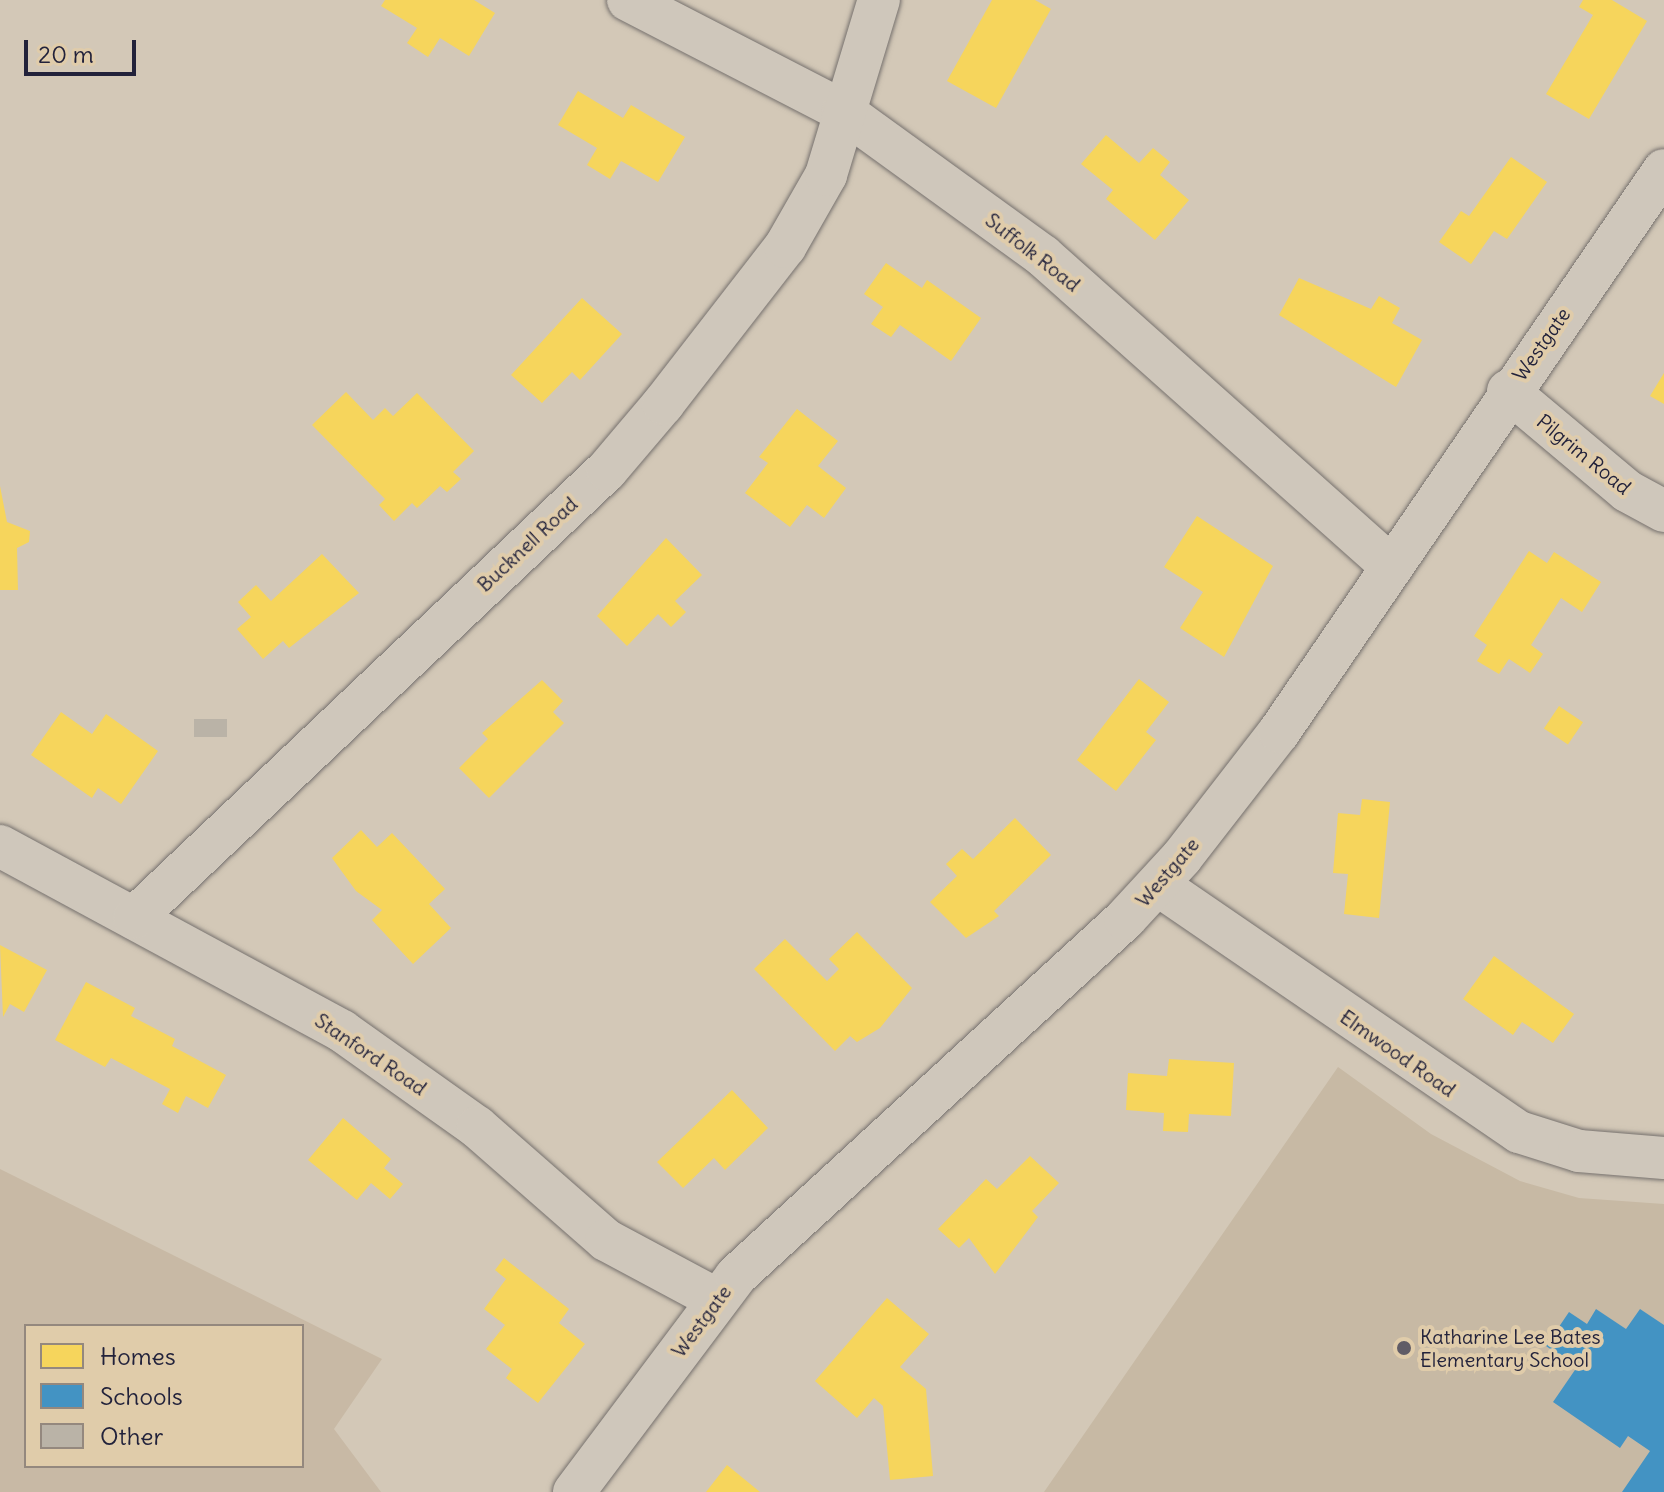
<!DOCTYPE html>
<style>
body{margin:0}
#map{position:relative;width:1664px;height:1492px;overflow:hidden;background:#d3c8b7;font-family:Delius,sans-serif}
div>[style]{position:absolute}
.built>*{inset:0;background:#c7b9a4}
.green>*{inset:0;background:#c8b9a5}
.homes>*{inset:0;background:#f6d55c;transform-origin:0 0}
.schools>*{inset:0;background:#4393c3}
.building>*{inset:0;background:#bab3a7;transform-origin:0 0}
.roads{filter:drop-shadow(0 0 2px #76716e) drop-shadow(0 0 2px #76716e)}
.minor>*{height:42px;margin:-21px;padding:0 21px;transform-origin:21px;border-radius:21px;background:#cfc7bb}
.dots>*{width:22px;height:22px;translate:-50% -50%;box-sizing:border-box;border:4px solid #e0ccaa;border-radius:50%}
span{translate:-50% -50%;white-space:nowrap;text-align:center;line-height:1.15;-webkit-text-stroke:8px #e0ccaa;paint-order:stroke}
.street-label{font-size:20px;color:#22223b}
.poi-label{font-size:20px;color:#22223b}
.left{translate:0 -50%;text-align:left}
.legend{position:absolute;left:24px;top:1324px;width:280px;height:144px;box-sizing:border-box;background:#e0ccaa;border:2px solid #94887e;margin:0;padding:10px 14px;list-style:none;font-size:24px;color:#22223b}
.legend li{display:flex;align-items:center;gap:16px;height:40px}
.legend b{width:40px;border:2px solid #94887e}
.scale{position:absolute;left:24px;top:40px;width:112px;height:36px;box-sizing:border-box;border:4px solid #22223b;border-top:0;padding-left:10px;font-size:24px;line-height:28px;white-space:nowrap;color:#22223b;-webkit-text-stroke:6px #e0ccaa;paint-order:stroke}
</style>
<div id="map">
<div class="built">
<div style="clip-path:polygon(1338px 1067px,1431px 1134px,1520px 1181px,1579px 1198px,1664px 1204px,1664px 1492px,1044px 1492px)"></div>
</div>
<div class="green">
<div style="clip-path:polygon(evenodd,0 1169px,382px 1359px,334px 1429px,381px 1492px,0 1492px,0 1169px,302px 1326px,302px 1466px,26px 1466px,26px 1326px,302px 1326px)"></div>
</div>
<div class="homes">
<div style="clip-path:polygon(385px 0,474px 0,495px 13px,469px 56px,440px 38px,428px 57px,407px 43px,417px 28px,381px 6px)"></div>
<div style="clip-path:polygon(992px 0,1035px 0,1051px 9px,996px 108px,947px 81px)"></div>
<div style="clip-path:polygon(1583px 0,1612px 0,1647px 21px,1589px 119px,1546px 94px,1593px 15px,1579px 7px)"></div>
<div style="clip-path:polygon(578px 91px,623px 118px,631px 105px,685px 137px,658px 182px,621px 161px,610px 179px,587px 165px,597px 148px,558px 125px)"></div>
<div style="clip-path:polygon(1106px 135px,1139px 163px,1153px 148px,1170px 162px,1160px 175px,1189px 200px,1155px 240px,1106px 199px,1113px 190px,1081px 164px)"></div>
<div style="clip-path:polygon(1511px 157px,1547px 182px,1507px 239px,1494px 231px,1471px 264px,1439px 242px,1461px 211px,1469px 216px)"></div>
<div style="clip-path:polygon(886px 263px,922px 288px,927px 280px,981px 318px,951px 361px,900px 325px,891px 337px,871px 324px,883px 307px,864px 294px)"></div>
<div style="clip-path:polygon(1299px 278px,1371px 309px,1379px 296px,1400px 308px,1392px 323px,1422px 340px,1396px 387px,1279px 315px)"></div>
<div style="clip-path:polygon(582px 298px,622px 334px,580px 380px,572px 372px,542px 403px,511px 375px)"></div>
<div style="clip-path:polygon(1664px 373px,1664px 404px,1650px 396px)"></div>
<div style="clip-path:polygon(346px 392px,373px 420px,385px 408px,393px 416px,417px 393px,474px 451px,453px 472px,461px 479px,447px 492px,440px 486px,417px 508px,412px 503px,394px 521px,379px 505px,385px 499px,312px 425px)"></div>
<div style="clip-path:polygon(797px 409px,838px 441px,818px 466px,846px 488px,824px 518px,807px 505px,790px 527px,745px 493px,768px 463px,759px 457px)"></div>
<div style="clip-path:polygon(0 486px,7px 522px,30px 531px,29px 542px,17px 548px,18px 590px,0 590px)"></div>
<div style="clip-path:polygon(1197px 516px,1273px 566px,1224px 657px,1180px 628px,1203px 592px,1164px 567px)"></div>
<div style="clip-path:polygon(666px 538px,702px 575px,675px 601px,686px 612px,671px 627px,658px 614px,627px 646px,597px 616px)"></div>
<div style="clip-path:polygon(1529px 551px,1547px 563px,1554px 552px,1601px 582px,1582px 612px,1561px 598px,1531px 645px,1543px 654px,1530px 673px,1509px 659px,1499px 674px,1477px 661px,1487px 645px,1474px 636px)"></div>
<div style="clip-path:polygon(322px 554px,359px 593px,289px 648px,283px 641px,263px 659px,237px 629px,251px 617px,238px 602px,256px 585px,271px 601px)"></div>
<div style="clip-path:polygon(1139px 679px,1169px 702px,1146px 732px,1156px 740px,1116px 791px,1077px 760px)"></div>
<div style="clip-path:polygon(542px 680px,563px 701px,553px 712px,564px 723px,489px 798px,459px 768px,488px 739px,482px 733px)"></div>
<div style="left:1559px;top:706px;width:29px;height:27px;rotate:34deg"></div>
<div style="clip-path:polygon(61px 712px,92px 734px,106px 714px,158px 751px,121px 804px,98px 788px,92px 798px,31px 755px)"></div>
<div style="clip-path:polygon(1362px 799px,1390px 802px,1379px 918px,1344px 914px,1348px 874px,1333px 873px,1338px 813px,1360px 815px)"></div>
<div style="clip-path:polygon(1015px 818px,1051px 855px,994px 911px,999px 916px,966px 938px,930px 902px,957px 876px,946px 864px,962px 849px,973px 859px)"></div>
<div style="clip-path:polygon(361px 830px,377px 847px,392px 833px,445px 889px,429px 904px,451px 928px,413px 964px,372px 920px,382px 910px,356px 891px,332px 858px)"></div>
<div style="clip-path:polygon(857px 932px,912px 988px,880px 1028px,857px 1042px,850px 1036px,835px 1051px,754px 969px,785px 939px,827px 981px,839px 969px,829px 959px)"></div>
<div style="clip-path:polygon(0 945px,47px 970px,24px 1012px,10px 1004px,3px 1017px)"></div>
<div style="clip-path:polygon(1494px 956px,1574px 1014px,1553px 1043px,1522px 1022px,1513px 1035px,1463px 999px)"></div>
<div style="clip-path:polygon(86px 982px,135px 1008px,131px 1016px,175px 1039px,172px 1046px,226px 1075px,208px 1108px,186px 1096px,178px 1113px,162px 1104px,170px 1089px,111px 1058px,105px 1067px,55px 1040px)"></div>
<div style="clip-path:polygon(1169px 1059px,1234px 1063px,1231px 1116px,1189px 1114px,1188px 1132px,1163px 1131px,1164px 1113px,1126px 1110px,1128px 1073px,1167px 1076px)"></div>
<div style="clip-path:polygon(732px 1090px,768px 1128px,725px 1170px,714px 1158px,683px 1188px,657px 1162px)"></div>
<div style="clip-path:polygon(343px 1118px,391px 1159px,384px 1168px,403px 1184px,390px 1199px,371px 1183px,357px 1200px,308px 1160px)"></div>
<div style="clip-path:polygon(1030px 1156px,1059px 1183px,1032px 1211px,1038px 1217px,995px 1274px,969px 1238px,959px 1248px,938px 1229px,986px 1179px,997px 1189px)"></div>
<div style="clip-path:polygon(504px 1258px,569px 1309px,559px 1323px,585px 1344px,538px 1403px,506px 1378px,512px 1369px,486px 1349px,505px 1325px,484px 1309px,506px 1279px,495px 1270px)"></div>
<div style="clip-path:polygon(887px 1298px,929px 1334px,900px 1367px,926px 1389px,933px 1476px,890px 1480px,883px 1406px,874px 1398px,857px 1418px,815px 1381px)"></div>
<div style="clip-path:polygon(727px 1465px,760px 1492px,706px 1492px)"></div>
</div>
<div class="schools">
<div style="clip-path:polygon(1596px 1309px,1626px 1329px,1640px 1309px,1664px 1325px,1664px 1492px,1622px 1492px,1650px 1451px,1628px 1436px,1620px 1448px,1553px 1402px,1577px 1367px,1546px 1346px,1569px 1312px,1587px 1324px)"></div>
</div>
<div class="building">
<div style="left:194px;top:719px;width:33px;height:18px"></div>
</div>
<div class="roads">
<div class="minor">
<div style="left:628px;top:0;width:242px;rotate:27.3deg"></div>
<div style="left:843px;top:111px;width:247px;rotate:35.9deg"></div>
<div style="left:1043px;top:256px;width:467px;rotate:41.7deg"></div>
<div style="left:1508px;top:391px;width:155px;rotate:40deg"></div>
<div style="left:1627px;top:491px;width:42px;rotate:28.4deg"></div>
<div style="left:0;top:846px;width:389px;rotate:28.4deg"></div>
<div style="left:342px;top:1031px;width:166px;rotate:35.4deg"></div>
<div style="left:477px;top:1127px;width:171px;rotate:41.2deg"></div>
<div style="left:606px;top:1240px;width:125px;rotate:28.2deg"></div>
<div style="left:1158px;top:885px;width:437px;rotate:34.4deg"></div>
<div style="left:1519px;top:1132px;width:63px;rotate:17.6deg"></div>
<div style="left:1579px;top:1151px;width:85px;rotate:4.7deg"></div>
<div style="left:134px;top:918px;width:651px;rotate:-43.45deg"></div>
<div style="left:607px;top:470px;width:87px;rotate:-49.7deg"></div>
<div style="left:663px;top:404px;width:199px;rotate:-52.2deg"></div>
<div style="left:785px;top:247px;width:83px;rotate:-60.3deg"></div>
<div style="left:826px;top:175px;width:183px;rotate:-73.2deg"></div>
<div style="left:574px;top:1492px;width:270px;rotate:-53.1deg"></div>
<div style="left:736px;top:1276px;width:528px;rotate:-42.54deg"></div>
<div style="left:1125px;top:919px;width:84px;rotate:-47.4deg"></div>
<div style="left:1182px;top:857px;width:158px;rotate:-52.2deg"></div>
<div style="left:1279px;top:732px;width:681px;rotate:-55.59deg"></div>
</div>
</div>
<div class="dots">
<div style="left:1404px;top:1348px;background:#605c66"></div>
</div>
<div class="street-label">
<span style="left:1033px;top:252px;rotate:38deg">Suffolk Road</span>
<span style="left:1541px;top:344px;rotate:-55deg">Westgate</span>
<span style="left:1584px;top:454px;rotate:39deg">Pilgrim Road</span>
<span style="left:527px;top:544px;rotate:-43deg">Bucknell Road</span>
<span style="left:1167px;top:872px;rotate:-49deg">Westgate</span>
<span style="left:1398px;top:1053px;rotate:35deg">Elmwood Road</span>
<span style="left:371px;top:1054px;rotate:34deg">Stanford Road</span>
<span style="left:701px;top:1321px;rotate:-53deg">Westgate</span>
</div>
<div class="poi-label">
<span class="left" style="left:1420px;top:1348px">Katharine Lee Bates<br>Elementary School</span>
</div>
<ul class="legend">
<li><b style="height:22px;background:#f6d55c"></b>Homes</li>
<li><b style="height:22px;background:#4393c3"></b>Schools</li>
<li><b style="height:22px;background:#bab3a7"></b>Other</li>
</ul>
<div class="scale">20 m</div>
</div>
